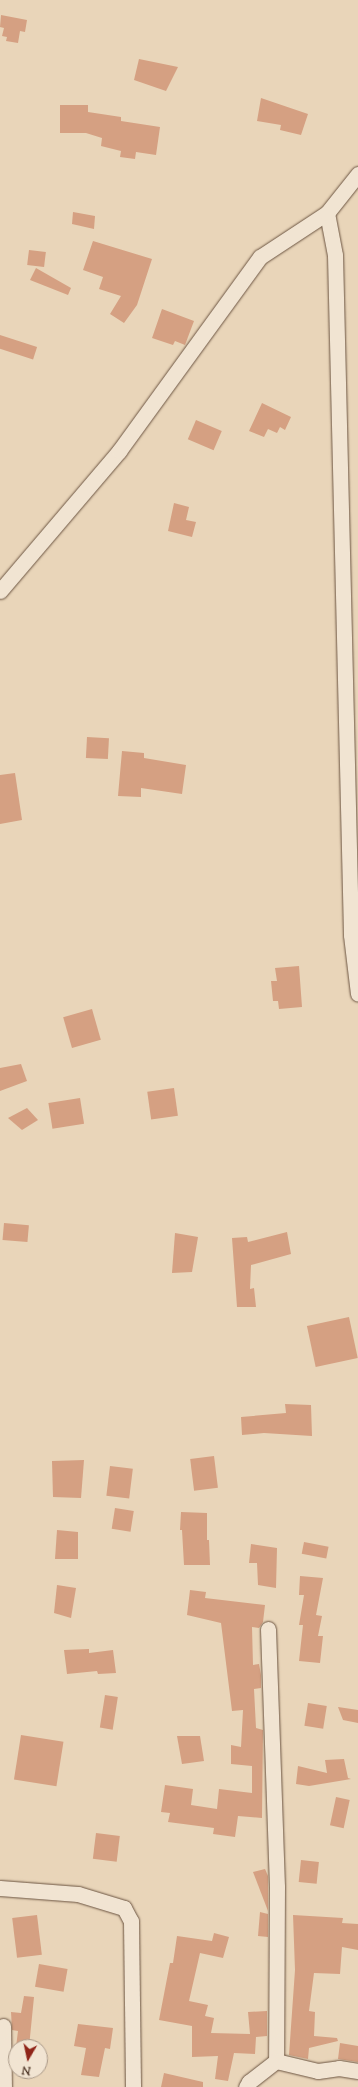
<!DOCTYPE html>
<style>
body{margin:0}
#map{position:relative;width:358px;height:2087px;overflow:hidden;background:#e9d5b9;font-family:"Sorts Mill Goudy",serif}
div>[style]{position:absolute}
.building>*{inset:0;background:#d5a082;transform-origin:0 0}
.roads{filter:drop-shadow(0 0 1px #6c5542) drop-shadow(0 0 1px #6c5542)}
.street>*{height:15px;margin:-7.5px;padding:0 7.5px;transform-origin:7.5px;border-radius:7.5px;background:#f1e4d2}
span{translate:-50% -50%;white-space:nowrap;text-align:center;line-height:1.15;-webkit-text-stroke:4px #f1e4d2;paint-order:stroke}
.north{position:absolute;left:8px;top:2039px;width:40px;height:40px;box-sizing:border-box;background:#f1e4d2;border:1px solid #ab9a89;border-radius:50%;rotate:189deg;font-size:11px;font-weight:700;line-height:16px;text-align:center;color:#432a1b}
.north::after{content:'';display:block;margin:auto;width:14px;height:18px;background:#8f2418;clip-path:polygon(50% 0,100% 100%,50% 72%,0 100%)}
</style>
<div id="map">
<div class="building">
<div style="clip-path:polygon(1px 15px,27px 20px,25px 32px,20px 31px,18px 43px,6px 41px,7px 37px,2px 36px,4px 28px,0 27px)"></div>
<div style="clip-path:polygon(139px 59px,178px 67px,166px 91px,134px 80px)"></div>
<div style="clip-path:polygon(261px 98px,308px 114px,301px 135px,280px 130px,281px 125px,257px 121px)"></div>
<div style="clip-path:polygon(60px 105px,88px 105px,88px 112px,121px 117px,121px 121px,160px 127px,156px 155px,136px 152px,135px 159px,120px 157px,121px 151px,101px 146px,102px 138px,86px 133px,60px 133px)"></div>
<div style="clip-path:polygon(73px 212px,95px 216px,94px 229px,72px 224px)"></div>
<div style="clip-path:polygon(93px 241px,152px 259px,137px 305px,124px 323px,110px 314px,121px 296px,99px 289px,103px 277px,83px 270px)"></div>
<div style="left:29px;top:250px;width:17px;height:15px;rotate:7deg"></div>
<div style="clip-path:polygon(36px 268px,71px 288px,68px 295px,30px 280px)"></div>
<div style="clip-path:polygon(162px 309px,194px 321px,185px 345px,175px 341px,173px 345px,152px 338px)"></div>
<div style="left:0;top:335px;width:39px;height:13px;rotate:18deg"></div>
<div style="clip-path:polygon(262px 403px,291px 417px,285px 430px,280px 427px,277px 433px,268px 429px,264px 437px,249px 431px)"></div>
<div style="left:196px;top:420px;width:28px;height:21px;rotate:23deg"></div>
<div style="clip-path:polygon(174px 503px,189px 507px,186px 520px,196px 522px,192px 537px,168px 531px)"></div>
<div style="left:87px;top:737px;width:22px;height:21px;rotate:3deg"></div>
<div style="clip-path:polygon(122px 751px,144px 753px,144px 758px,186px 765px,182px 794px,141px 788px,141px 797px,118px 796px)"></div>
<div style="clip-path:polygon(15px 773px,22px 820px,0 824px,0 775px)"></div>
<div style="clip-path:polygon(299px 966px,302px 1007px,279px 1009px,278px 1001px,273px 1001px,271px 981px,277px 981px,275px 968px)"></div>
<div style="left:92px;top:1009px;width:32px;height:30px;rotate:74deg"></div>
<div style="clip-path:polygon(21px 1064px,27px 1081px,0 1091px,0 1068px)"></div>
<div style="left:174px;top:1088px;width:28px;height:27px;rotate:82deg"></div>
<div style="left:80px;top:1098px;width:26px;height:32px;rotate:81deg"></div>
<div style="clip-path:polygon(27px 1108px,38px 1120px,22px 1130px,8px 1118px)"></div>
<div style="left:4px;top:1223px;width:25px;height:17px;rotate:5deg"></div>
<div style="clip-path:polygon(287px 1232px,291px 1254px,251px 1265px,250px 1289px,254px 1288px,256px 1307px,237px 1307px,232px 1238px,247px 1237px,248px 1242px)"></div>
<div style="clip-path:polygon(175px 1233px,198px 1237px,192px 1272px,172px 1273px)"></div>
<div style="left:349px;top:1317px;width:42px;height:43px;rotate:78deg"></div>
<div style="clip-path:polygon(285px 1404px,311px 1405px,312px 1436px,264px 1433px,242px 1435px,241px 1417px,286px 1413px)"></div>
<div style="left:214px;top:1456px;width:32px;height:24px;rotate:83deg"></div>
<div style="clip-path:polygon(84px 1460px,81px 1498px,53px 1497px,52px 1461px)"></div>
<div style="left:110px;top:1466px;width:23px;height:30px;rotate:7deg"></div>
<div style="left:115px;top:1508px;width:19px;height:21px;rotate:9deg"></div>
<div style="clip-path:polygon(181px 1512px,207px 1513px,207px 1540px,209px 1540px,210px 1565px,184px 1565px,182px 1530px,180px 1530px)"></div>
<div style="clip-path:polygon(57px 1530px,78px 1532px,78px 1559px,55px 1559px)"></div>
<div style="left:304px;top:1542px;width:25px;height:12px;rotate:11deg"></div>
<div style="clip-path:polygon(251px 1544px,277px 1548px,276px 1588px,258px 1585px,257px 1563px,249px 1563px)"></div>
<div style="clip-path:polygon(300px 1576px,323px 1578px,316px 1615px,322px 1616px,318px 1636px,323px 1636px,320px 1663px,299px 1661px,303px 1625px,299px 1625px,304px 1595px,299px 1595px)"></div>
<div style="clip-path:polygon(57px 1585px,76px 1588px,71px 1618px,54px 1613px)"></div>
<div style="clip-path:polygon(190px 1590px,206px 1592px,205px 1598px,265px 1605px,263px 1622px,259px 1628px,252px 1627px,253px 1665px,259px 1664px,261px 1675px,261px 1688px,254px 1689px,256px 1728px,263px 1730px,262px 1818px,238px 1816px,235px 1837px,213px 1834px,214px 1828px,168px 1822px,170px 1813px,161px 1812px,165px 1785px,193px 1789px,191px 1805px,217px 1809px,219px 1789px,252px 1793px,252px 1766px,231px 1764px,231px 1745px,241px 1747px,243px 1710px,232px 1711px,221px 1623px,187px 1615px)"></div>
<div style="clip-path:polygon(89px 1649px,89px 1653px,113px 1650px,116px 1673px,98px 1674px,97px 1671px,67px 1674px,64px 1650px)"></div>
<div style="left:105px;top:1695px;width:13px;height:33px;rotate:9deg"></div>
<div style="left:308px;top:1703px;width:19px;height:23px;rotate:9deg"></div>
<div style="clip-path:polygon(338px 1707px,358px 1710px,358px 1723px,343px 1720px)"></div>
<div style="left:21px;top:1735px;width:43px;height:45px;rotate:9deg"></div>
<div style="clip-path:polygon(177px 1736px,200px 1736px,204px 1761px,182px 1764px)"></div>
<div style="clip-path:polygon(344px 1759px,348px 1778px,351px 1779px,309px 1786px,296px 1784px,298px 1766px,327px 1773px,325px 1760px)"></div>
<div style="left:336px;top:1797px;width:14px;height:29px;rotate:12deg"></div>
<div style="left:96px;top:1833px;width:24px;height:26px;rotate:7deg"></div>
<div style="left:301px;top:1860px;width:18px;height:22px;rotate:6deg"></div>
<div style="clip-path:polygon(265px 1869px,268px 1876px,268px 1911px,253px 1872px)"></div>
<div style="clip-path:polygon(260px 1912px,268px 1914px,268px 1937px,258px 1936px)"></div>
<div style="left:37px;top:1915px;width:40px;height:25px;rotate:83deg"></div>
<div style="clip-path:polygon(293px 1915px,343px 1918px,342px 1923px,358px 1924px,358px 1950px,342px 1947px,340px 1974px,314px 1973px,309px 2011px,315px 2012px,314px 2036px,337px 2038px,338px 2041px,309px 2048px,308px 2059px,289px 2055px,295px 1970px)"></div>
<div style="clip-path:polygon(214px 1933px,229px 1937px,223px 1958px,200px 1953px,189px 2001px,208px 2005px,205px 2016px,214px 2018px,211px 2033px,250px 2034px,248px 2012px,267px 2011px,267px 2036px,256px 2037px,255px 2054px,234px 2053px,228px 2081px,215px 2079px,218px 2056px,192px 2057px,192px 2026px,159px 2020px,170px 1963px,173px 1963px,177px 1936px,212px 1941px)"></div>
<div style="left:39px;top:1964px;width:29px;height:23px;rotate:10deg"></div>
<div style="clip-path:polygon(24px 1996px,34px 1997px,29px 2047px,16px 2047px,18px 2031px,12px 2030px,11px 2012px,21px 2013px)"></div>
<div style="clip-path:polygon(78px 2024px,113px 2028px,110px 2049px,105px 2048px,99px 2077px,81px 2075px,86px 2048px,74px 2046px)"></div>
<div style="clip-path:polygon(340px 2043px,358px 2046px,358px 2062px,338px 2059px)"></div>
<div style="clip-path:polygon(164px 2073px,203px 2082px,203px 2087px,161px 2087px)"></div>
</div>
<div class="roads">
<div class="street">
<div style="left:327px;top:213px;width:43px;rotate:79.2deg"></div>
<div style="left:335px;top:255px;width:680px;rotate:88.65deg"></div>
<div style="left:351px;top:935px;width:59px;rotate:83.2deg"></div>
<div style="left:0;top:591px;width:184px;rotate:-49.6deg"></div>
<div style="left:119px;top:451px;width:240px;rotate:-54deg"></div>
<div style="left:260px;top:257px;width:80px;rotate:-33.3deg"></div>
<div style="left:327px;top:213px;width:50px;rotate:-51.5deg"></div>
<div style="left:268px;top:1629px;width:258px;rotate:88deg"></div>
<div style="left:277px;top:1887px;width:174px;rotate:90.3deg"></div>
<div style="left:0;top:1888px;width:78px;rotate:4.4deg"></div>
<div style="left:78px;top:1894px;width:48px;rotate:16.9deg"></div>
<div style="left:124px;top:1908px;width:15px;rotate:62deg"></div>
<div style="left:131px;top:1921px;width:166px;rotate:89.3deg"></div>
<div style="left:3px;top:2026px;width:61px;rotate:89.1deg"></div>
<div style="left:276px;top:2061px;width:43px;rotate:13.4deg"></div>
<div style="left:318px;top:2071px;width:21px;rotate:-8deg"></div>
<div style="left:339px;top:2068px;width:19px;rotate:9deg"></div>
<div style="left:246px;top:2087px;width:6px;rotate:-59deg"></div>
<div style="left:249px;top:2082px;width:34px;rotate:-38deg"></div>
</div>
</div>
<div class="north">N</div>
</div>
